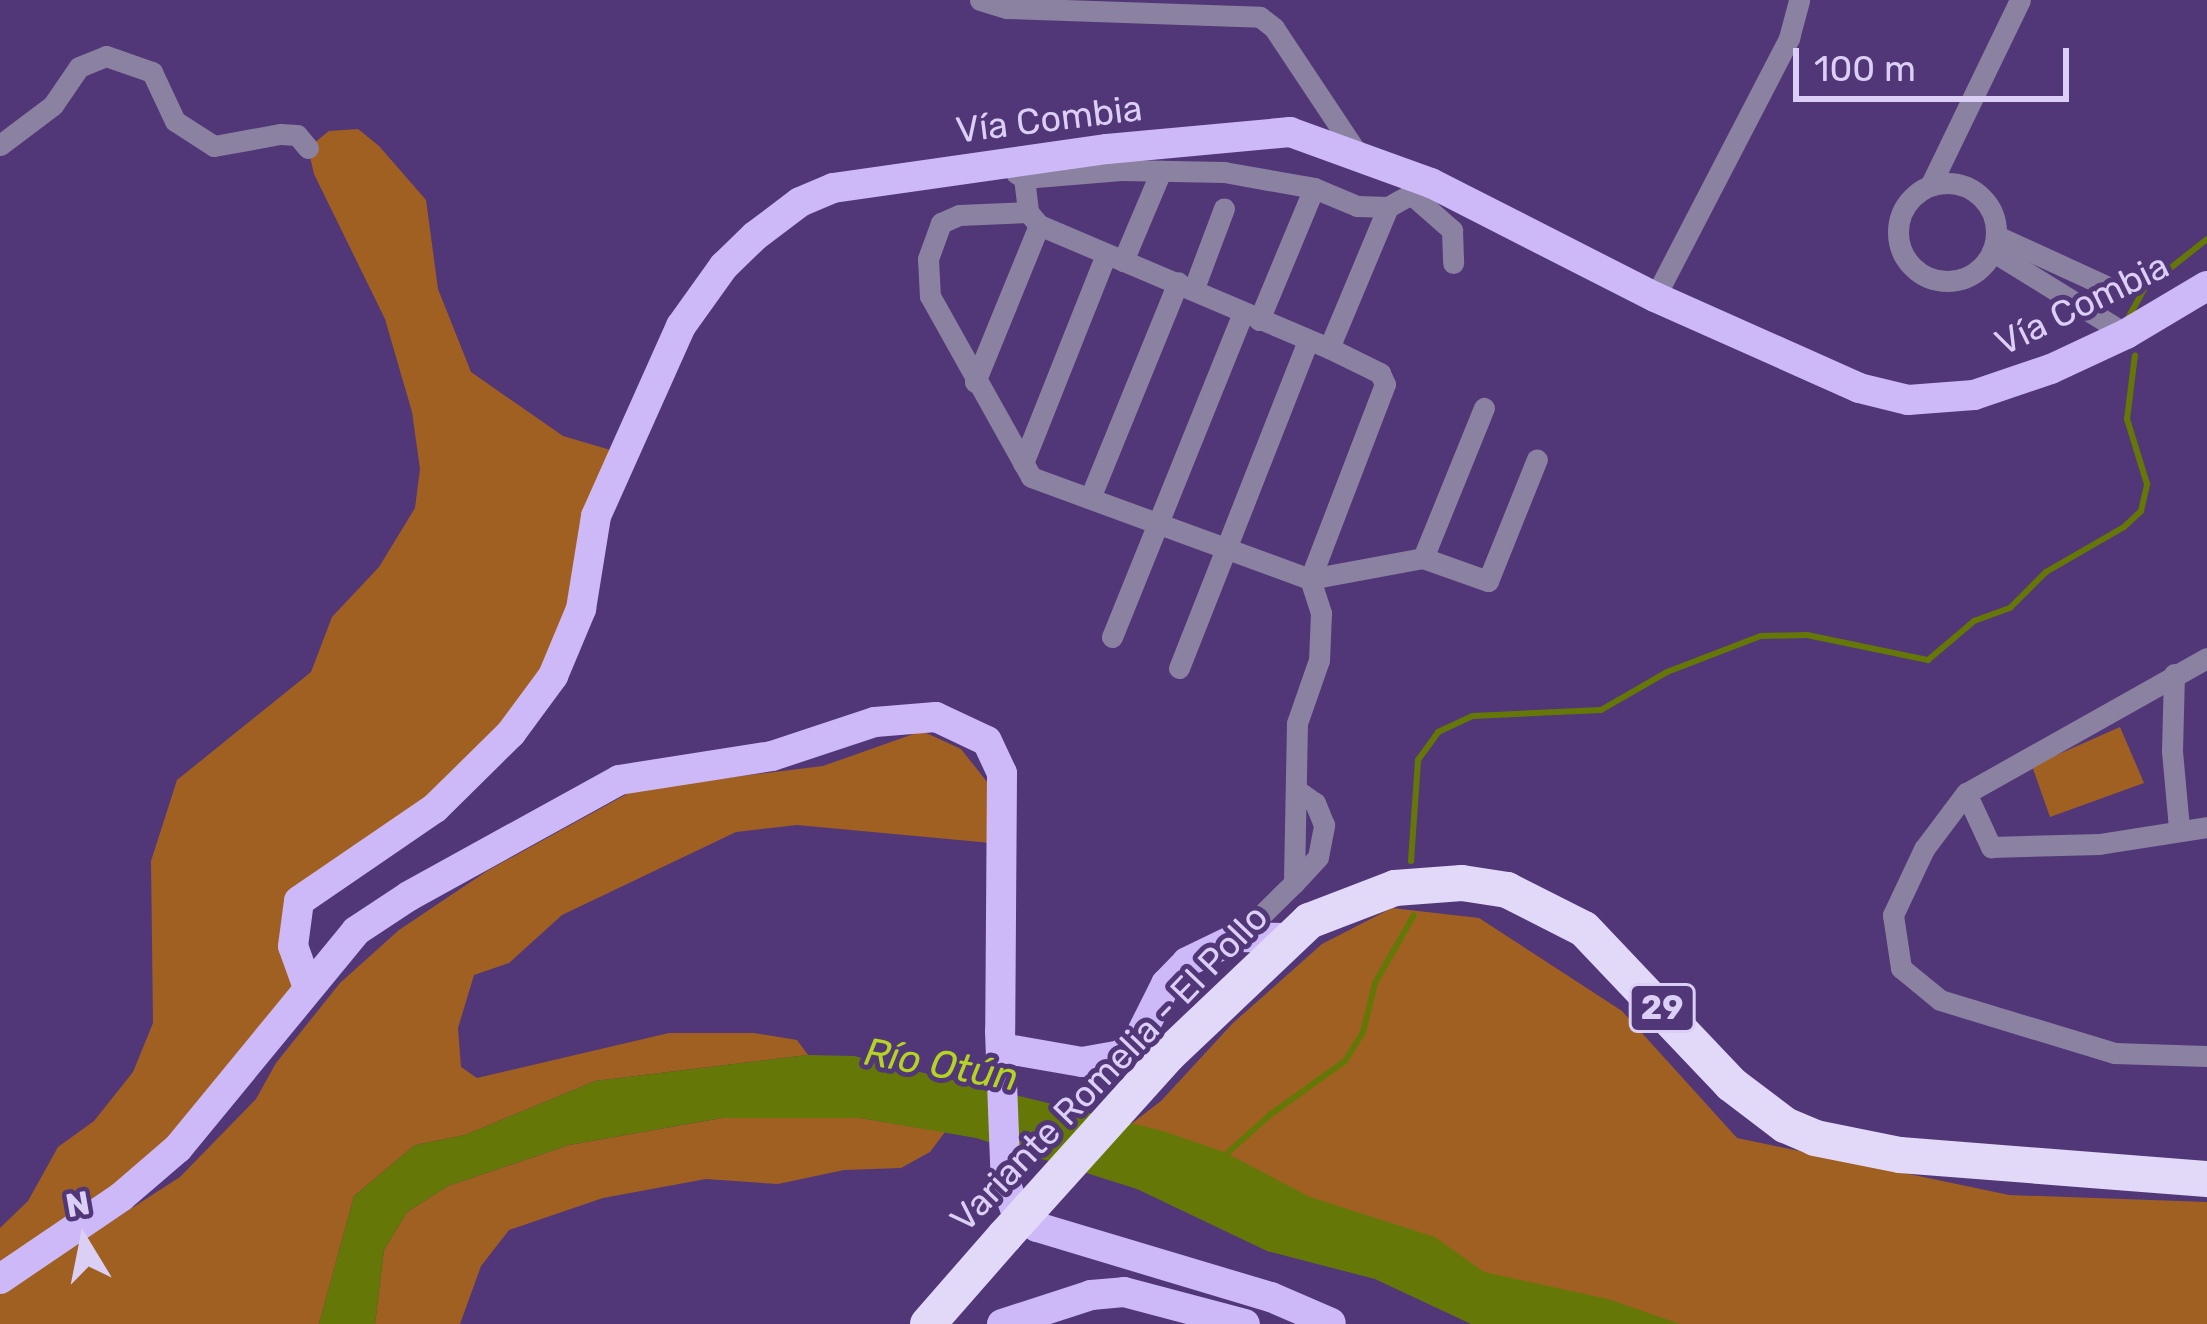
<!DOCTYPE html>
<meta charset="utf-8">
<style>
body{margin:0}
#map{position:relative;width:2207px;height:1324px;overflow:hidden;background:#513777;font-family:Rubik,sans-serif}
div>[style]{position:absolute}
.green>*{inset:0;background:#a06022}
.water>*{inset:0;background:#657807}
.stream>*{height:6px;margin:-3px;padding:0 3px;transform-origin:3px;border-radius:3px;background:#657807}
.minor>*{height:21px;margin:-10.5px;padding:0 10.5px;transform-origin:10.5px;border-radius:10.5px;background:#8b81a1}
.minor>.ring{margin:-10.5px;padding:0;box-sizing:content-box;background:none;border:21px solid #8b81a1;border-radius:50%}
.major>*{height:30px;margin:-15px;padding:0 15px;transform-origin:15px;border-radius:15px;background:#ceb9f8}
.highway>*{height:36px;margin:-18px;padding:0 18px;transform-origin:18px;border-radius:18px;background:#e2d8f7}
.highway-bridge>*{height:36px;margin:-18px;padding:0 18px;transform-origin:18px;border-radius:18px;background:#e2d8f7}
span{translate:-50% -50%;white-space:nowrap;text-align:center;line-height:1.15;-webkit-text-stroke:10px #513777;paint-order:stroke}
.shield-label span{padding:3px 9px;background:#513777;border:3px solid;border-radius:9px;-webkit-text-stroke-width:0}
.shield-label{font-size:33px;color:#dccff5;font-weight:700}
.street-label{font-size:36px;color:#dccff5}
.water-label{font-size:39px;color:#b5d421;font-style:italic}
.north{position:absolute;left:24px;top:1180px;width:120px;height:120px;-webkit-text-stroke:9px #513777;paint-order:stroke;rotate:350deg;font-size:33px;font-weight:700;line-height:48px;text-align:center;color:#dccff5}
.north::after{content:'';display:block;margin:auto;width:42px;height:54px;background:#dccff5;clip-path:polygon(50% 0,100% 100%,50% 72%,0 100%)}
.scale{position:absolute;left:1793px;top:48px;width:276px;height:54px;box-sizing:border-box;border:6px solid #dccff5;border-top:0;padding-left:15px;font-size:36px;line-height:42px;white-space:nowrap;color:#dccff5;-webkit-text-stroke:9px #513777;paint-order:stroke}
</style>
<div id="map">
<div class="green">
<div style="clip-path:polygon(358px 129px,379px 146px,426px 200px,438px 289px,471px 372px,563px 436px,624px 454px,581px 609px,511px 733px,299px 901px,307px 985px,208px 1116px,0 1279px,0 1228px,28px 1201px,58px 1147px,94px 1121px,133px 1072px,153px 1023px,151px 861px,177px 780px,311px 672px,332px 617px,379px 567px,415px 508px,420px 469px,412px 412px,385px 319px,314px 174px,308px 148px,329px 131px)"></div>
<div style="clip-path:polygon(2120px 727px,2144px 783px,2050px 817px,2032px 766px)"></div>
<div style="clip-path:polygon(922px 731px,961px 749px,995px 792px,991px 843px,797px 825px,736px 832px,562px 915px,509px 963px,474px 975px,458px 1028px,461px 1067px,477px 1078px,669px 1033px,754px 1033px,797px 1040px,808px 1055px,595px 1081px,465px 1135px,415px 1145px,354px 1196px,319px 1324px,0 1324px,0 1293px,180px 1177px,256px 1099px,276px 1063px,340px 983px,399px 930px,487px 871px,636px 789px,823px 766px)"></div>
<div style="clip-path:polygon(1392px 908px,1479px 918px,1622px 1011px,1737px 1138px,2009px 1195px,2207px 1202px,2207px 1324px,1672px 1324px,1550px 1311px,1101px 1147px,1161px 1101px,1233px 1023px,1322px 944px)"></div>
<div style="clip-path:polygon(722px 1118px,860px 1118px,945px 1132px,930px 1152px,901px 1168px,844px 1170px,778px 1184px,706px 1179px,603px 1198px,509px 1230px,481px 1266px,460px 1324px,375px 1324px,384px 1250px,407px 1212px,448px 1186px,569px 1145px)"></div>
</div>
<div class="water">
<div style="clip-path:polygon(808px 1055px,854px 1056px,1163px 1131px,1224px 1152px,1310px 1197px,1435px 1237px,1484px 1272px,1608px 1299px,1680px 1324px,1471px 1324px,1375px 1279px,1267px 1251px,1137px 1189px,976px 1138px,860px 1118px,722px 1118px,569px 1145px,448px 1186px,407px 1212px,384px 1250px,375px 1324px,319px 1324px,354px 1196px,415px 1145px,465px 1135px,595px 1081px)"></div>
</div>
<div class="stream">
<div style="left:2127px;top:320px;width:35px;rotate:-61deg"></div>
<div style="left:2144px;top:289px;width:80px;rotate:-38.4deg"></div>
<div style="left:1411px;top:861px;width:101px;rotate:-86deg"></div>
<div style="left:1418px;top:760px;width:34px;rotate:-54deg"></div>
<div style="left:1438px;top:732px;width:38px;rotate:-25deg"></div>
<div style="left:1473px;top:716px;width:128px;rotate:-2.7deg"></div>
<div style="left:1601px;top:710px;width:76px;rotate:-29.9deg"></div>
<div style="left:1667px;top:672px;width:101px;rotate:-21deg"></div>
<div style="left:1761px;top:636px;width:46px;rotate:-1.2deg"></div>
<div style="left:1807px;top:635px;width:124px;rotate:11.7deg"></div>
<div style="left:1928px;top:660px;width:60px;rotate:-40.3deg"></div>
<div style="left:1974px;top:621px;width:38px;rotate:-20deg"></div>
<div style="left:2010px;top:608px;width:51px;rotate:-45deg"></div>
<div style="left:2046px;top:572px;width:90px;rotate:-30deg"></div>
<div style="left:2124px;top:527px;width:23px;rotate:-43deg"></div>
<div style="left:2141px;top:511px;width:28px;rotate:-77deg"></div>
<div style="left:2147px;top:484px;width:68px;rotate:-107.1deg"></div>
<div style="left:2127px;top:419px;width:64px;rotate:-82.9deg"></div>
<div style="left:1223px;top:1157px;width:64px;rotate:-41.9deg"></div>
<div style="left:1271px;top:1114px;width:91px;rotate:-35.6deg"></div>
<div style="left:1345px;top:1061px;width:34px;rotate:-58deg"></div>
<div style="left:1363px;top:1032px;width:50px;rotate:-76.2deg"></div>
<div style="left:1375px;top:983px;width:78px;rotate:-60.2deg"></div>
</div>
<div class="minor">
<div style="left:980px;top:0;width:28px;rotate:17deg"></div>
<div style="left:1007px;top:8px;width:253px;rotate:2deg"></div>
<div style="left:1260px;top:17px;width:18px;rotate:38deg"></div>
<div style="left:1274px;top:28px;width:157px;rotate:56.4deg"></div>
<div style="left:0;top:145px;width:66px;rotate:-37deg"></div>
<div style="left:53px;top:105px;width:46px;rotate:-55.6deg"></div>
<div style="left:79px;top:67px;width:29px;rotate:-22deg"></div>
<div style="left:106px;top:56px;width:49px;rotate:19.2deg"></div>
<div style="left:152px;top:72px;width:54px;rotate:64.9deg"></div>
<div style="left:175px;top:121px;width:46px;rotate:32.7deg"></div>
<div style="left:214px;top:146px;width:67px;rotate:-10.3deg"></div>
<div style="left:280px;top:134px;width:17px;rotate:3deg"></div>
<div style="left:297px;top:135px;width:17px;rotate:50deg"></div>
<div style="left:1016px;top:173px;width:9px;rotate:32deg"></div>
<div style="left:1024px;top:178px;width:97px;rotate:-4.7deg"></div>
<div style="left:1121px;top:170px;width:103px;rotate:1.1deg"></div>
<div style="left:1224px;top:172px;width:91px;rotate:10.1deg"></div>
<div style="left:1314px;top:188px;width:47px;rotate:22.7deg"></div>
<div style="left:1357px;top:206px;width:31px;rotate:2deg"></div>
<div style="left:1388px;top:207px;width:49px;rotate:-29.2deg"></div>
<div style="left:1024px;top:178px;width:34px;rotate:83deg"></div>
<div style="left:1028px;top:212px;width:17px;rotate:50deg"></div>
<div style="left:1039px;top:225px;width:315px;rotate:23deg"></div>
<div style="left:1329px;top:348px;width:57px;rotate:26.1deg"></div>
<div style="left:1380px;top:373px;width:12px;rotate:66deg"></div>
<div style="left:1385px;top:384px;width:209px;rotate:111deg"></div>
<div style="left:1310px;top:579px;width:36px;rotate:72deg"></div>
<div style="left:1321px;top:613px;width:47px;rotate:92.4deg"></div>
<div style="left:1319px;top:660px;width:67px;rotate:109.2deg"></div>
<div style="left:1297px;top:723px;width:160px;rotate:91.1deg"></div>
<div style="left:1294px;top:883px;width:77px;rotate:135.5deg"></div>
<div class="ring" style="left:1898px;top:183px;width:77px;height:77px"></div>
<div style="left:1931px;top:184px;width:204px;rotate:-64.2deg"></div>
<div style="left:1411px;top:194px;width:55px;rotate:41.3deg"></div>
<div style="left:1452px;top:230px;width:33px;rotate:88deg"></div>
<div style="left:1028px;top:212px;width:69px;rotate:177.5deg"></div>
<div style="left:959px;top:215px;width:20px;rotate:156deg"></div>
<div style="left:941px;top:223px;width:38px;rotate:110deg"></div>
<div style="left:928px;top:259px;width:37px;rotate:87deg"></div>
<div style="left:930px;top:296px;width:207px;rotate:60.8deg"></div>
<div style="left:1031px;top:477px;width:297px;rotate:20.1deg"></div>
<div style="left:1310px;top:579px;width:115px;rotate:-10.5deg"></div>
<div style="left:1423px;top:558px;width:69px;rotate:19.5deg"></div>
<div style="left:1488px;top:581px;width:131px;rotate:-68.1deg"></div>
<div style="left:1997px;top:236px;width:120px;rotate:24.6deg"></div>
<div style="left:1992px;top:251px;width:158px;rotate:31.8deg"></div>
<div style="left:1123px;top:261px;width:98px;rotate:-67.1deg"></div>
<div style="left:1194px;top:288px;width:85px;rotate:-69.4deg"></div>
<div style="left:1655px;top:297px;width:292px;rotate:-62.6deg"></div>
<div style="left:1789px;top:38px;width:39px;rotate:-75deg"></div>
<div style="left:1259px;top:320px;width:143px;rotate:-67.4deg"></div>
<div style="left:1329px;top:348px;width:153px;rotate:-67.3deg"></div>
<div style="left:975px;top:382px;width:170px;rotate:-67.8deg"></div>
<div style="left:1023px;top:463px;width:225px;rotate:-68.3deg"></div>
<div style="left:1090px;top:498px;width:233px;rotate:-67.8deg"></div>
<div style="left:1423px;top:558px;width:162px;rotate:-67.9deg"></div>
<div style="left:1112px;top:637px;width:349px;rotate:-68deg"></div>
<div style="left:2207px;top:658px;width:276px;rotate:150.7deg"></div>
<div style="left:1966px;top:793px;width:70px;rotate:126.9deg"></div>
<div style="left:1924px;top:849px;width:73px;rotate:115.2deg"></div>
<div style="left:1893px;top:915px;width:54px;rotate:81.4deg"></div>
<div style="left:1901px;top:968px;width:50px;rotate:39.4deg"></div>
<div style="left:1940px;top:1000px;width:182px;rotate:16.9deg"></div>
<div style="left:2114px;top:1053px;width:93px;rotate:1.8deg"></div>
<div style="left:1179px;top:668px;width:352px;rotate:-68.5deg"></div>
<div style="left:2174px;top:674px;width:77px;rotate:91.5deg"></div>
<div style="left:2172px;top:751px;width:77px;rotate:84.8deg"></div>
<div style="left:1966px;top:793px;width:60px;rotate:65.2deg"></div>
<div style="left:1991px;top:847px;width:108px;rotate:-1.6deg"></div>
<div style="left:2099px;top:844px;width:109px;rotate:-8.9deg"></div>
<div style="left:1294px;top:883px;width:35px;rotate:-47deg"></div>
<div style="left:1318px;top:857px;width:33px;rotate:-79deg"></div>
<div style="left:1324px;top:825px;width:24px;rotate:-112deg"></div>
<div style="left:1315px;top:803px;width:19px;rotate:-145deg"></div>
</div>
<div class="major">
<div style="left:307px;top:985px;width:41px;rotate:-109.7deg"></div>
<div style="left:293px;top:946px;width:45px;rotate:-82.4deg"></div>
<div style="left:299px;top:901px;width:165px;rotate:-34.4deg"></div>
<div style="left:435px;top:808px;width:107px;rotate:-44.6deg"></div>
<div style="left:511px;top:733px;width:71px;rotate:-53.6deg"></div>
<div style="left:553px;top:676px;width:73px;rotate:-67.3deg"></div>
<div style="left:581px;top:609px;width:94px;rotate:-80.8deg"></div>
<div style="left:596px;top:516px;width:208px;rotate:-65.9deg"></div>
<div style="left:681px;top:326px;width:74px;rotate:-54.4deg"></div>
<div style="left:724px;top:266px;width:43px;rotate:-44.1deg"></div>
<div style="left:755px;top:236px;width:56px;rotate:-37.1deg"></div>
<div style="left:800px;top:202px;width:36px;rotate:-23deg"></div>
<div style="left:833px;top:188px;width:277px;rotate:-8.1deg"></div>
<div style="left:1107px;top:149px;width:184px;rotate:-5.3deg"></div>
<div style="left:1290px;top:132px;width:150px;rotate:19.9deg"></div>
<div style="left:1431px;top:183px;width:251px;rotate:27deg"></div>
<div style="left:1655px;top:297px;width:223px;rotate:24deg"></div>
<div style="left:1859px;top:388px;width:50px;rotate:13.8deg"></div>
<div style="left:1908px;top:400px;width:66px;rotate:-4.3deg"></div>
<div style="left:1974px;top:395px;width:81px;rotate:-18.7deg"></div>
<div style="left:2051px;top:369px;width:83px;rotate:-25deg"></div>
<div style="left:2126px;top:334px;width:94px;rotate:-30.7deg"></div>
<div style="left:1001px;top:1048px;width:82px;rotate:9.8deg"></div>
<div style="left:1082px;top:1062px;width:40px;rotate:-10deg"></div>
<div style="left:1121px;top:1055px;width:25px;rotate:-43deg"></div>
<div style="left:1139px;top:1038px;width:60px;rotate:-63.4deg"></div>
<div style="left:1166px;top:984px;width:30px;rotate:-46deg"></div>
<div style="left:1187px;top:962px;width:58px;rotate:-25.7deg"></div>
<div style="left:1239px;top:937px;width:48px;rotate:1.2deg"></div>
<div style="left:0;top:1279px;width:146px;rotate:-34.1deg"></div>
<div style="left:121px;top:1197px;width:75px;rotate:-40.7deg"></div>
<div style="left:178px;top:1148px;width:281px;rotate:-50.6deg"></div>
<div style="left:356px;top:931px;width:64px;rotate:-33.4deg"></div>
<div style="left:409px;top:896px;width:240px;rotate:-28.9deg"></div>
<div style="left:619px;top:780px;width:155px;rotate:-8.9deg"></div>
<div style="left:772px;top:756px;width:108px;rotate:-18.3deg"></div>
<div style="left:875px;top:722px;width:61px;rotate:-4.7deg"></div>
<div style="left:936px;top:717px;width:56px;rotate:25.2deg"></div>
<div style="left:987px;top:741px;width:35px;rotate:65deg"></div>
<div style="left:1002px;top:773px;width:258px;rotate:90.4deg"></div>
<div style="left:1000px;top:1031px;width:154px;rotate:87.8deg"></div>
<div style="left:1006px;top:1185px;width:25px;rotate:69deg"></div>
<div style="left:1015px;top:1208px;width:29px;rotate:41deg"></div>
<div style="left:1037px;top:1227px;width:244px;rotate:16.7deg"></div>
<div style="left:1271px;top:1297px;width:65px;rotate:23.4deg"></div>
<div style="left:1002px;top:1324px;width:94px;rotate:-18deg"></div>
<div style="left:1091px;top:1295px;width:33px;rotate:-5deg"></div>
<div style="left:1124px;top:1292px;width:125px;rotate:14.8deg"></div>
</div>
<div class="highway">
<div style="left:1168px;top:1055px;width:195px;rotate:-43.5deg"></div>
<div style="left:1309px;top:921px;width:92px;rotate:-21deg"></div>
<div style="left:1395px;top:888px;width:67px;rotate:-4.3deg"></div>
<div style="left:1462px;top:883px;width:46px;rotate:8.8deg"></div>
<div style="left:1507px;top:890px;width:86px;rotate:26.9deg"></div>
<div style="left:1584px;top:929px;width:214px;rotate:46.5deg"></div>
<div style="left:1731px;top:1084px;width:68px;rotate:37.2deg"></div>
<div style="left:1785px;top:1125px;width:33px;rotate:23deg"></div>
<div style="left:1815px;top:1138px;width:87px;rotate:11.3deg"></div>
<div style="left:1900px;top:1155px;width:308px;rotate:4.5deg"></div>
<div style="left:928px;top:1324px;width:117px;rotate:-48.8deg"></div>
</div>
<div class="highway-bridge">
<div style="left:1005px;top:1236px;width:244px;rotate:-48deg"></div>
</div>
<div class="shield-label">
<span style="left:1662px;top:1008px">29</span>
</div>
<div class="street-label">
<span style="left:1049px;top:119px;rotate:-7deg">Vía Combia</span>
<span style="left:2082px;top:304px;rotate:-26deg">Vía Combia</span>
<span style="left:1109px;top:1068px;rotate:-46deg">Variante Romelia - El Pollo</span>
</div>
<div class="water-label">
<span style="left:941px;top:1065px;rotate:10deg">Río Otún</span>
</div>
<div class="north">N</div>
<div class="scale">100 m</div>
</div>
